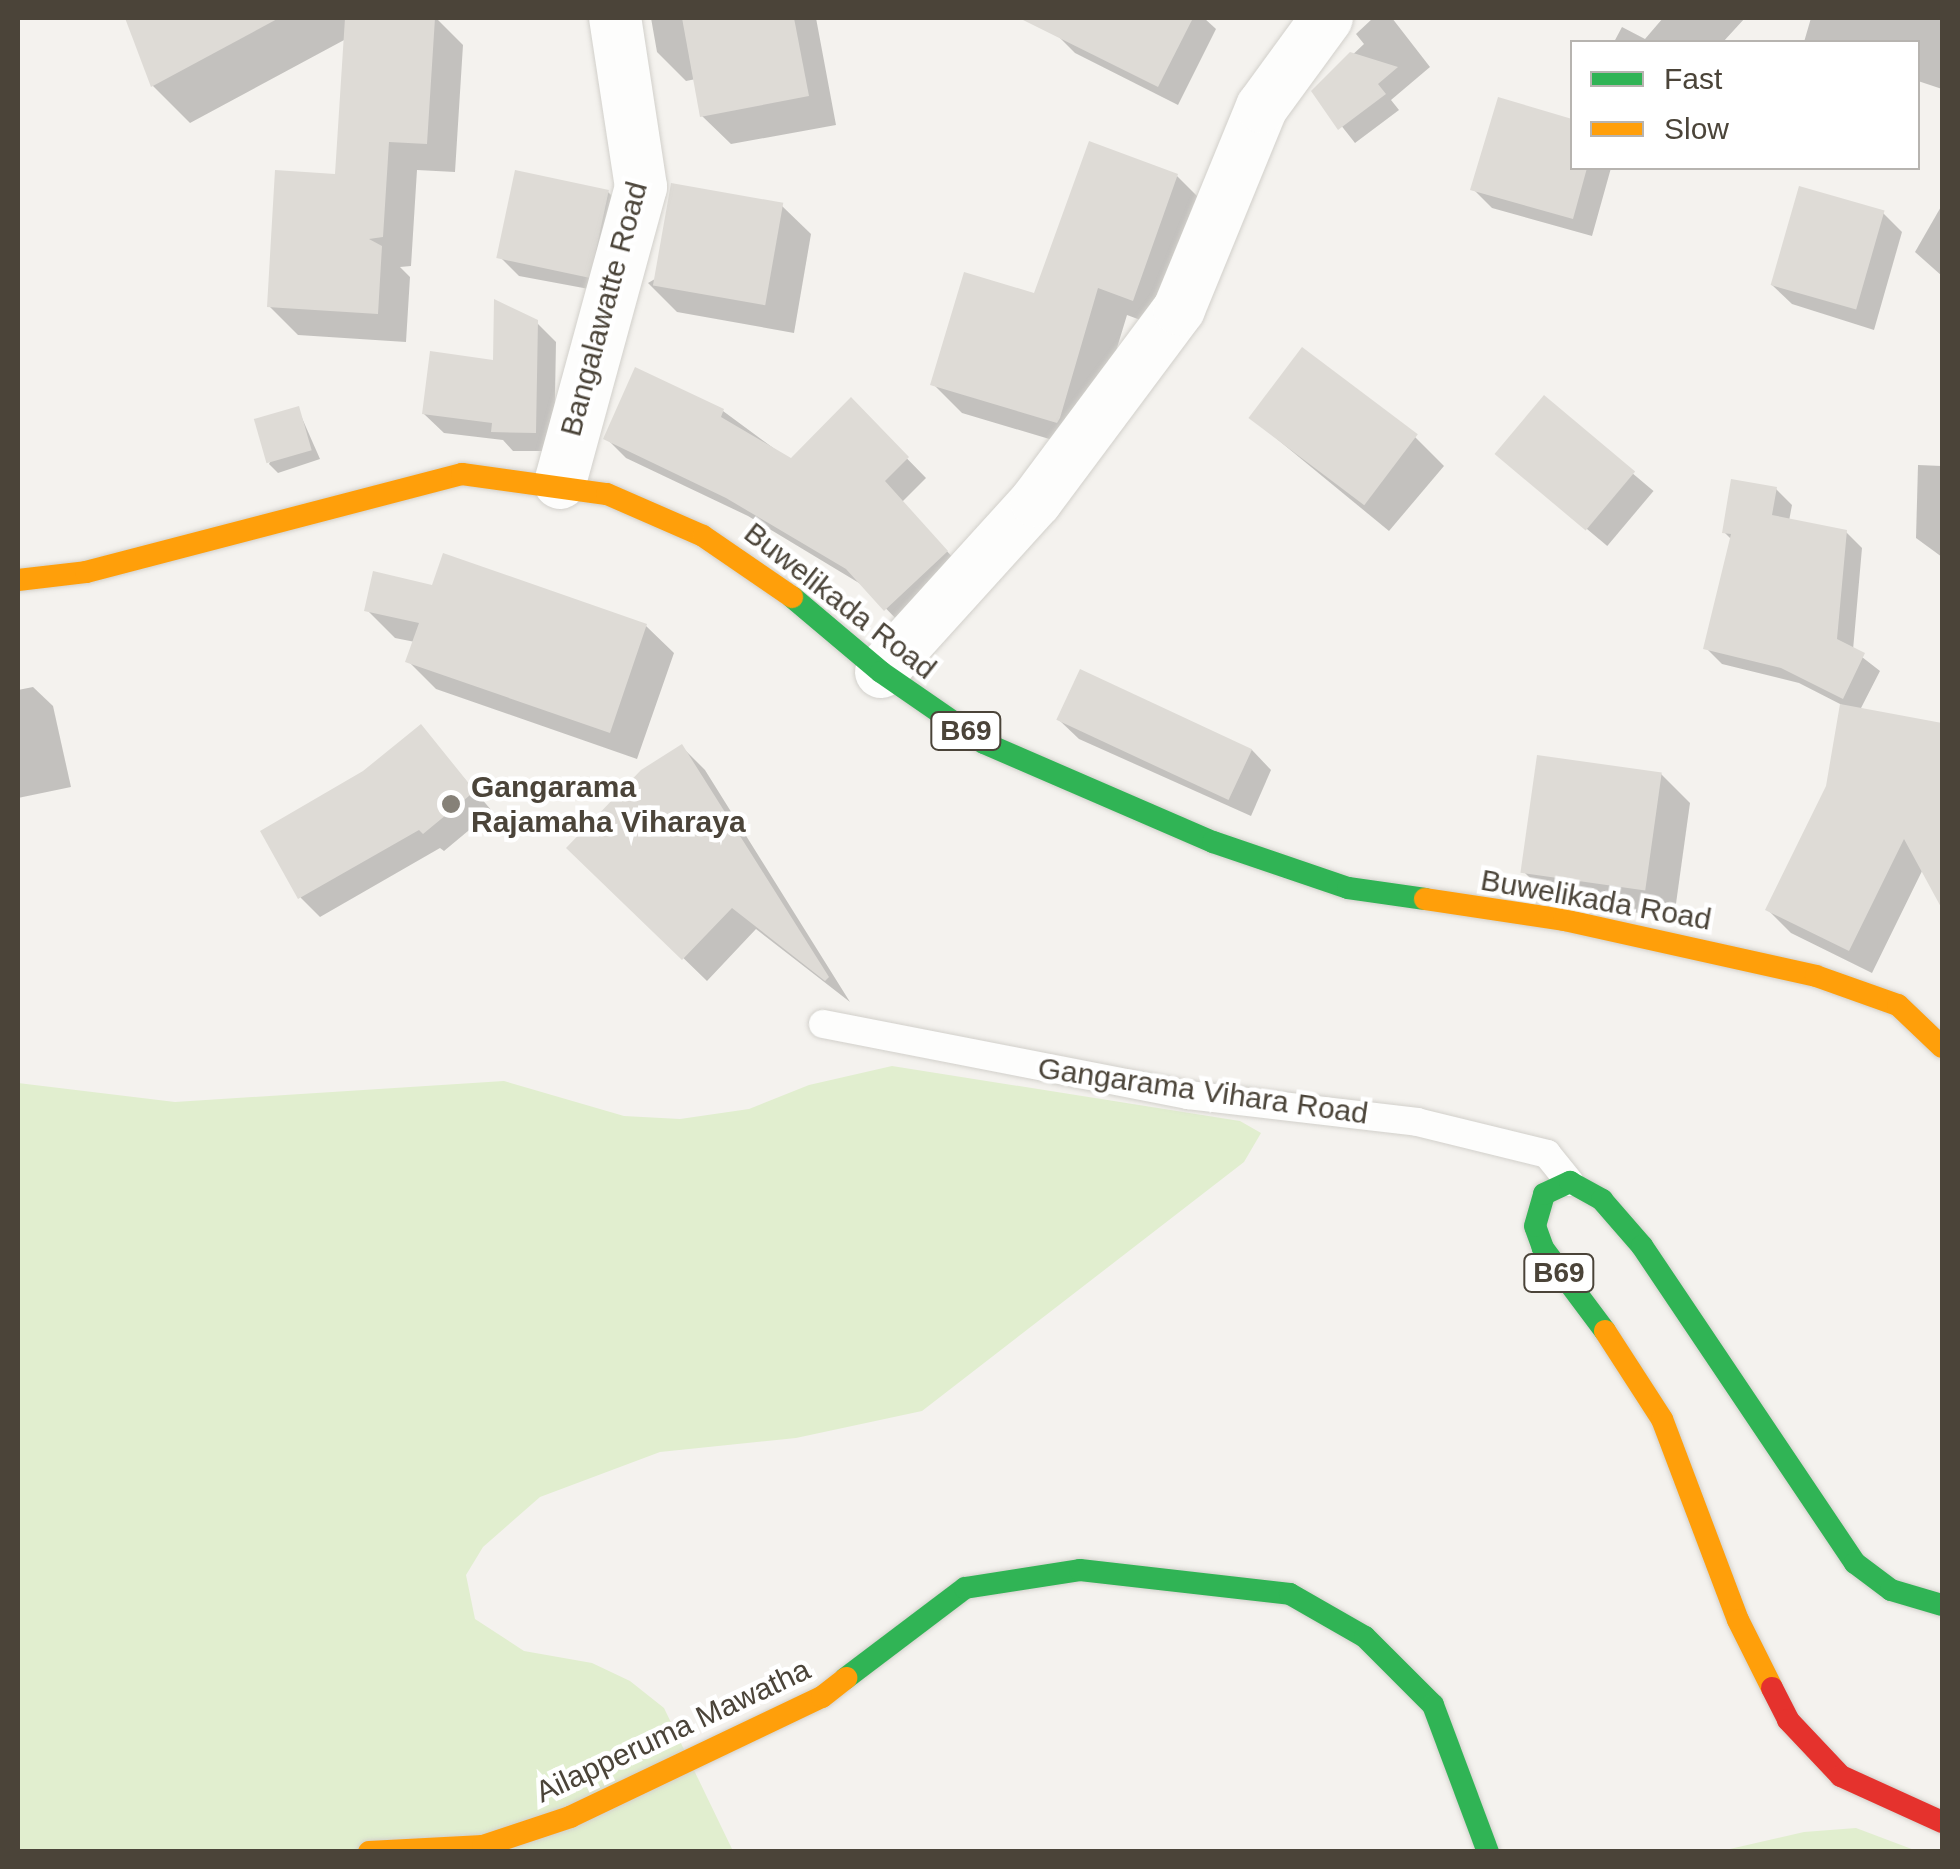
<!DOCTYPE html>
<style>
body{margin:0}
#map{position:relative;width:1960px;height:1869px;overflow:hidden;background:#f4f2ee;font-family:Arial,sans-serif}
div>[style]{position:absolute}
.green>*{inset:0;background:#e1eecf}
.shadow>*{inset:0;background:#0003;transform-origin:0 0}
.building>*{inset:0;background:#dedbd6;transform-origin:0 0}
.roads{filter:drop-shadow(0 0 2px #d2d0cb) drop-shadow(0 0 2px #d2d0cb)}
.lane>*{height:28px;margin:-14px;padding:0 14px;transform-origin:14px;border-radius:14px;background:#fdfdfc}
.street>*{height:52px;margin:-26px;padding:0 26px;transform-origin:26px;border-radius:26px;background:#fdfdfc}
.fast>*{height:22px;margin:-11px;padding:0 11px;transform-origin:11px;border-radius:11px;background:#30b455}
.slow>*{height:22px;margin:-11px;padding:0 11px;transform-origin:11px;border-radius:11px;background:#ff9f0a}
.jam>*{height:22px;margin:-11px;padding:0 11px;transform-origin:11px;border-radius:11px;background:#e5322d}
.dots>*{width:28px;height:28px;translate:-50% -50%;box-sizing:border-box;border:5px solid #fff;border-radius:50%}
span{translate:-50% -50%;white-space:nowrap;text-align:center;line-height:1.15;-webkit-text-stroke:9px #fff;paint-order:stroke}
.shield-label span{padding:2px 8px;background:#fff;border:2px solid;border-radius:8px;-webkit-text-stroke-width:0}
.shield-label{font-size:28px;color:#4b4439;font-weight:700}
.street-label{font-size:30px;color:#4b4439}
.poi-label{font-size:30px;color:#4b4439;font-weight:700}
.left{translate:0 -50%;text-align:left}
.frame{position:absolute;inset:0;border:20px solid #4b4439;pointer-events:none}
.legend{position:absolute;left:1570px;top:40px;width:350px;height:130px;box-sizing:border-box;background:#fff;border:2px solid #b7b4b0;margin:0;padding:12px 18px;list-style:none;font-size:30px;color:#4b4439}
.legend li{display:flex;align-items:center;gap:20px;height:50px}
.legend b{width:50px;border:2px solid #b7b4b0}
</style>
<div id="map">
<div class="green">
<div style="clip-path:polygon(892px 1066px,1240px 1121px,1261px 1133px,1244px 1162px,922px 1411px,796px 1438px,660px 1452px,540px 1497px,483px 1547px,466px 1575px,475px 1619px,524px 1651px,592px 1663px,630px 1681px,664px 1708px,733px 1851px,18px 1852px,18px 1083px,175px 1102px,504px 1081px,624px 1116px,680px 1119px,749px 1109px,809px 1085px)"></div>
<div style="clip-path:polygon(1856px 1828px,1917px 1851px,1721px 1851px,1804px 1832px)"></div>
</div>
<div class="shadow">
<div style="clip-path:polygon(128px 18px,436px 18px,463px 45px,455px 172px,417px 170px,411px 266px,400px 267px,410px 277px,406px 342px,298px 335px,269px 306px,337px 177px,346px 39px,190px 123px,153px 86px)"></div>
<div style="clip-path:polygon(651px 18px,816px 18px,836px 125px,731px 144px,702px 116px,696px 79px,686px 81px,657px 52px)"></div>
<div style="clip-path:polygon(1064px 18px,1204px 18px,1216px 29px,1178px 105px,1075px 53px,1056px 34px)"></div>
<div style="clip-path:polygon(1373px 18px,1392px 18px,1430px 67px,1391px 100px,1399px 110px,1355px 143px,1314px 91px,1364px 44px,1356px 34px)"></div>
<div style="clip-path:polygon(1663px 18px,1745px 18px,1723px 42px,1614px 42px,1622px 27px,1645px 39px)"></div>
<div style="clip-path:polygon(1811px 18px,1942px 18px,1942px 89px,1918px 81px,1918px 42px,1804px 42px)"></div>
<div style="clip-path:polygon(1500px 100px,1572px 122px,1572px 168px,1611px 168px,1592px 236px,1492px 208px,1473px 189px)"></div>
<div style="clip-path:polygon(1177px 176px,1206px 205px,1162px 328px,1127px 315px,1086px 450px,962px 413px,933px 384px)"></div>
<div style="clip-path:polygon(608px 192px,627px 211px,605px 292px,519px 276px,500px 257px)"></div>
<div style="clip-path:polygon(1942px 205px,1942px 276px,1915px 252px)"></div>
<div style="clip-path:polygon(782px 206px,811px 234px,794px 333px,677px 312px,648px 283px)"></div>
<div style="clip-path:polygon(1883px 213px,1902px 232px,1874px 330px,1792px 304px,1772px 285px)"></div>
<div style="clip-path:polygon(536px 322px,556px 342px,554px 451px,513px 451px,503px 440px,444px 433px,424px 414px,495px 363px)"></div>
<div style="left:1544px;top:399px;width:143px;height:72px;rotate:40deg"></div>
<div style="clip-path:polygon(851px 401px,926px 478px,902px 502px,966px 572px,905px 628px,864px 586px,748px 516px,626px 458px,606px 438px,723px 411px,791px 461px)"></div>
<div style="clip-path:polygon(298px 409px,320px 459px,278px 473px,269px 464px)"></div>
<div style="clip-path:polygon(1255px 421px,1415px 437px,1444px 466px,1389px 531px)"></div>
<div style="clip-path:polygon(1918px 465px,1942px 466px,1942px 557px,1916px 538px)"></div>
<div style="clip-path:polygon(1776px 489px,1792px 505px,1789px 521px,1846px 532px,1862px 548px,1853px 650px,1880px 671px,1860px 710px,1942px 725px,1942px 904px,1923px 869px,1872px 973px,1791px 933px,1768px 910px,1828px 786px,1842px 705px,1799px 683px,1722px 664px,1706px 648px,1732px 540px,1724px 532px)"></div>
<div style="clip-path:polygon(434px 588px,646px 626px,674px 653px,637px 759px,436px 689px,408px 661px,415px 642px,395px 638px,367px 610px)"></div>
<div style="clip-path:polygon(33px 687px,53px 706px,71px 787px,18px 798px,18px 690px)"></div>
<div style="clip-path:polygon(1059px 720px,1252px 750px,1271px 770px,1251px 816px,1079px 739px)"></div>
<div style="clip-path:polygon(421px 728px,492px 811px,444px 851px,440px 848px,320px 917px,301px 898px,264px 832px,365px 773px)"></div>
<div style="clip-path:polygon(682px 747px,705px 770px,850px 1002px,756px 929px,707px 981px,570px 848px)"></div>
<div style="clip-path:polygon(1661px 774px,1690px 803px,1674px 918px,1553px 901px,1524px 872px)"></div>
</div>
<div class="building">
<div style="clip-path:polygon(125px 18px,279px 18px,151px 87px)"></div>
<div style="clip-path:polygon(345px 18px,435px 18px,427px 144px,389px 142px,383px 237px,369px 239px,382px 246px,378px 314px,267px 307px,275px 170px,335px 174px)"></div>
<div style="clip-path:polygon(682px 18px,794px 18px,809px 96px,700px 117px)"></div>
<div style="clip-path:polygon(1019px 18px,1193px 18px,1158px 87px)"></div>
<div style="clip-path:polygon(1350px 52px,1398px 67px,1378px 84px,1386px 94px,1338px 130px,1311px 91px)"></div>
<div style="clip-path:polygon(1498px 97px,1572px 119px,1572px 168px,1587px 168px,1573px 219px,1470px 190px)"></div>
<div style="clip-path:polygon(1089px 141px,1178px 174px,1133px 301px,1098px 288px,1060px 418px,1057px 423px,930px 385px,964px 272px,1034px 293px)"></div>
<div style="left:515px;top:170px;width:96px;height:90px;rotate:12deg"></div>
<div style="left:671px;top:183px;width:114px;height:104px;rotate:10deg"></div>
<div style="left:1799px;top:186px;width:89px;height:103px;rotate:16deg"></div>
<div style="clip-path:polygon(494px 299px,538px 320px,536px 433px,491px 432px,492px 423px,422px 414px,430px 351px,493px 360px)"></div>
<div style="left:1302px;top:347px;width:145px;height:89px;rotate:37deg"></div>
<div style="clip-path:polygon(635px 367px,724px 409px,721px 417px,791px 458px,851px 397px,909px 457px,885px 481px,948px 551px,884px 611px,846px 569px,726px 498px,603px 439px)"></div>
<div style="left:1544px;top:395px;width:119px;height:77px;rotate:40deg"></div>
<div style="left:299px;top:406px;width:46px;height:47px;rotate:74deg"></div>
<div style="clip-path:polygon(1731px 479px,1777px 487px,1772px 515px,1847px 530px,1837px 639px,1865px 653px,1843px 699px,1781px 668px,1703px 649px,1731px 534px,1722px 533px)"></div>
<div style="clip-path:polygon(443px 553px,647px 624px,610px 733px,405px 662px,419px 623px,364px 611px,373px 571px,432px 585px)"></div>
<div style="left:1080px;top:669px;width:190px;height:56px;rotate:25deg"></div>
<div style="clip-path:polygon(1840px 704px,1942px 723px,1942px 909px,1904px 839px,1849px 951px,1765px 910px,1826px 786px)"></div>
<div style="clip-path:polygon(421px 724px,475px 791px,423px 834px,419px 830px,298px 899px,260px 831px,363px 771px)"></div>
<div style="clip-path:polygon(682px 744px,829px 977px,825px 981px,732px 908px,682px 960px,566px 848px,641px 770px)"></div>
<div style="left:1537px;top:755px;width:126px;height:119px;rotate:8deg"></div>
</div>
<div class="roads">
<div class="lane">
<div style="left:823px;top:1024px;width:372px;rotate:11deg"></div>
<div style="left:1188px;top:1095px;width:231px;rotate:6.7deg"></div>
<div style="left:1417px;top:1122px;width:134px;rotate:13.8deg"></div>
<div style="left:1547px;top:1154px;width:36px;rotate:51deg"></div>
</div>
<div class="street">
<div style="left:560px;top:483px;width:307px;rotate:-74.7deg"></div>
<div style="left:641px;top:187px;width:171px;rotate:-98.7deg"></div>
<div style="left:881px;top:672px;width:231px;rotate:-47.8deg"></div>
<div style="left:1036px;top:501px;width:239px;rotate:-53.3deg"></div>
<div style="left:1179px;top:309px;width:218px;rotate:-67.7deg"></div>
<div style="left:1262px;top:107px;width:110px;rotate:-53.9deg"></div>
</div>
<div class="fast">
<div style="left:792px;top:597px;width:116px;rotate:40.1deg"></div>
<div style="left:881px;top:672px;width:125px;rotate:34.6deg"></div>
<div style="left:984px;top:743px;width:249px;rotate:23.4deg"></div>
<div style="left:1213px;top:842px;width:143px;rotate:18.8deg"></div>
<div style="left:1348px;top:888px;width:78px;rotate:8.1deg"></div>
<div style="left:1605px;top:1331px;width:104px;rotate:-126.8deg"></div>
<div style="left:1543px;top:1248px;width:23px;rotate:-110deg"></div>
<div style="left:1535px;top:1226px;width:33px;rotate:-74deg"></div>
<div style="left:1544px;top:1194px;width:29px;rotate:-25deg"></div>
<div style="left:1570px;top:1182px;width:37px;rotate:29deg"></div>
<div style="left:1602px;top:1200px;width:61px;rotate:49deg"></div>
<div style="left:1642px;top:1246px;width:382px;rotate:56.1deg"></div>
<div style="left:1855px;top:1563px;width:45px;rotate:36.9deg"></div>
<div style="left:1891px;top:1590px;width:53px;rotate:16.4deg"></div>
<div style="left:846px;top:1678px;width:149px;rotate:-37.1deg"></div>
<div style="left:965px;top:1588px;width:116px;rotate:-8.9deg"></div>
<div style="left:1080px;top:1570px;width:211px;rotate:6.5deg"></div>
<div style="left:1290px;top:1594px;width:86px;rotate:29.8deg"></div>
<div style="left:1365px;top:1637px;width:96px;rotate:45deg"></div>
<div style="left:1433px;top:1705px;width:157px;rotate:69.5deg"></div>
</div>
<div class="slow">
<div style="left:18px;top:580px;width:68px;rotate:-6.7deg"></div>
<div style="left:86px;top:572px;width:389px;rotate:-14.6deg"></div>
<div style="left:462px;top:474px;width:146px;rotate:7.9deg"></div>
<div style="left:607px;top:494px;width:105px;rotate:23.6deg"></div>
<div style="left:703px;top:536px;width:108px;rotate:34.4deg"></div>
<div style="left:1425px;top:899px;width:141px;rotate:8.6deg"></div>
<div style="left:1564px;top:920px;width:258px;rotate:12.5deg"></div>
<div style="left:1816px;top:976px;width:87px;rotate:19.5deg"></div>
<div style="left:1898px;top:1005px;width:61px;rotate:43.7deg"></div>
<div style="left:1605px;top:1331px;width:105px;rotate:57.1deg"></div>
<div style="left:1662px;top:1419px;width:215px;rotate:69.3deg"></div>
<div style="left:1738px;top:1620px;width:76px;rotate:63.4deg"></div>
<div style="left:369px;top:1852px;width:114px;rotate:-3deg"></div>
<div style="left:483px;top:1846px;width:92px;rotate:-18.4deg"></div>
<div style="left:570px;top:1817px;width:279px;rotate:-25.5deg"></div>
<div style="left:822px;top:1697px;width:31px;rotate:-38deg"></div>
</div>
<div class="jam">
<div style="left:1772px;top:1688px;width:36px;rotate:63deg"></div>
<div style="left:1788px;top:1720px;width:77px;rotate:46.6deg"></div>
<div style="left:1841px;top:1776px;width:111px;rotate:24.5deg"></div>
</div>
</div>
<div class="dots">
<div style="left:451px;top:804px;background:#868178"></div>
</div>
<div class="shield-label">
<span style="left:966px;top:731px">B69</span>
<span style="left:1559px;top:1273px">B69</span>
</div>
<div class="street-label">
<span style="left:604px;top:309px;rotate:-75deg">Bangalawatte Road</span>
<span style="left:840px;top:601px;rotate:38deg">Buwelikada Road</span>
<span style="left:1596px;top:900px;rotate:10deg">Buwelikada Road</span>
<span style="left:1203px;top:1091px;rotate:8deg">Gangarama Vihara Road</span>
<span style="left:673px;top:1731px;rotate:-25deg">Ailapperuma Mawatha</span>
</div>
<div class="poi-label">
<span class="left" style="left:471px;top:804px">Gangarama<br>Rajamaha Viharaya</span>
</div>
<div class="frame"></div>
<ul class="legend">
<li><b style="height:12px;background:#30b455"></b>Fast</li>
<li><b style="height:12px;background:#ff9f0a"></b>Slow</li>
</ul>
</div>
